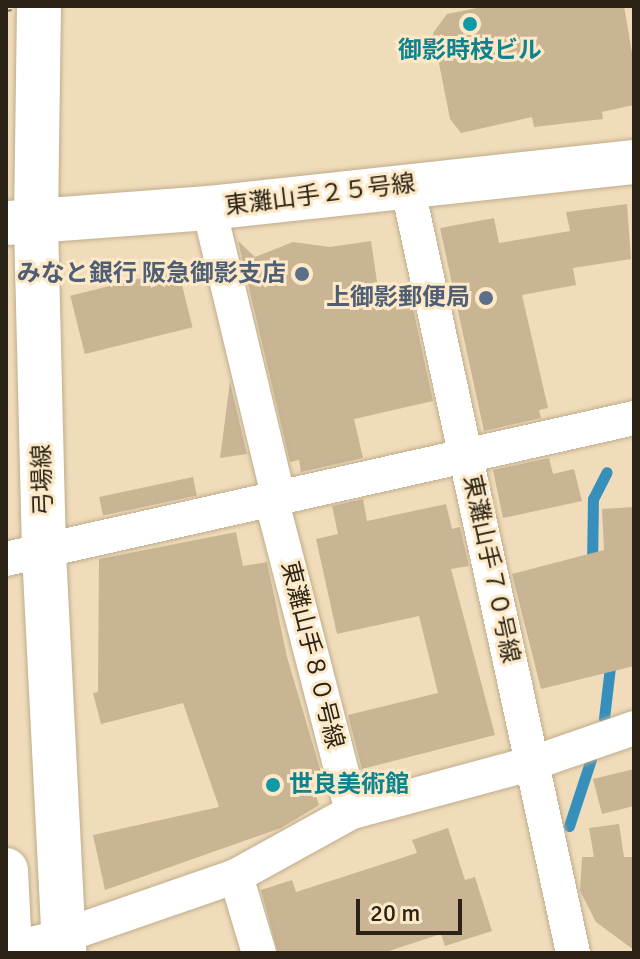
<!DOCTYPE html>
<meta charset="utf-8">
<style>
body{margin:0}
#map{position:relative;width:640px;height:959px;overflow:hidden;background:#f0dcba;font-family:Signika,"Noto Sans JP",sans-serif}
div>[style]{position:absolute}
.stream>*{height:11px;margin:-5.5px;padding:0 5.5px;transform-origin:5.5px;border-radius:5.5px;background:#3790bc}
.building>*{inset:0;background:#c9b494;transform-origin:0 0}
.roads{filter:drop-shadow(0 0 2px #bfac8b) drop-shadow(0 0 2px #bfac8b)}
.street>*{height:34px;margin:-17px;padding:0 17px;transform-origin:17px;border-radius:17px;background:#fff}
.secondary>*{height:44px;margin:-22px;padding:0 22px;transform-origin:22px;border-radius:22px;background:#fff}
.rail>*{height:9px;margin-top:-4.5px;transform-origin:0;background:repeating-linear-gradient(90deg,#fde9c7 0 18px,#7f725c 0 36px);box-sizing:border-box;border-block:2px solid #7f725c}
.dots>*{width:22px;height:22px;translate:-50% -50%;box-sizing:border-box;border:4px solid #fde9c7;border-radius:50%}
span{translate:-50% -50%;white-space:nowrap;text-align:center;line-height:1.15;-webkit-text-stroke:6px #fde9c7;paint-order:stroke}
.culture-label{font-size:24px;color:#0d838f;font-weight:700}
.left{translate:0 -50%;text-align:left}
.street-label{font-size:24px;color:#2a2316}
.service-label{font-size:24px;color:#4e5e75;font-weight:700}
.right{translate:-100% -50%;text-align:right}
.frame{position:absolute;inset:0;border:8px solid #2a2316;pointer-events:none}
.scale{position:absolute;left:356px;top:899px;width:106px;height:36px;box-sizing:border-box;border:4px solid #2a2316;border-top:0;padding-left:10px;font-size:24px;line-height:28px;white-space:nowrap;color:#2a2316;-webkit-text-stroke:6px #fde9c7;paint-order:stroke}
</style>
<div id="map">
<div class="stream">
<div style="left:592px;top:568px;width:69px;rotate:-89.2deg"></div>
<div style="left:593px;top:499px;width:30px;rotate:-63deg"></div>
<div style="left:604px;top:718px;width:60px;rotate:-83.3deg"></div>
<div style="left:569px;top:826px;width:71px;rotate:-71.8deg"></div>
</div>
<div class="building">
<div style="clip-path:polygon(487px 6px,624px 6px,634px 65px,634px 105px,602px 112px,603px 119px,534px 127px,532px 117px,461px 133px,450px 119px,433px 33px,447px 14px)"></div>
<div style="clip-path:polygon(627px 204px,631px 259px,573px 268px,576px 285px,522px 295px,548px 408px,539px 410px,541px 418px,484px 431px,440px 228px,494px 218px,499px 243px,570px 231px,566px 212px)"></div>
<div style="clip-path:polygon(238px 241px,255px 257px,293px 242px,330px 247px,371px 241px,379px 295px,409px 290px,433px 401px,354px 419px,363px 458px,301px 472px,299px 460px,290px 462px)"></div>
<div style="left:178px;top:269px;width:60px;height:111px;rotate:76deg"></div>
<div style="clip-path:polygon(230px 382px,247px 454px,220px 458px)"></div>
<div style="clip-path:polygon(549px 458px,553px 474px,574px 469px,582px 501px,503px 518px,493px 470px)"></div>
<div style="left:193px;top:477px;width:19px;height:96px;rotate:78deg"></div>
<div style="clip-path:polygon(363px 499px,367px 521px,446px 504px,452px 529px,460px 527px,469px 566px,451px 569px,495px 735px,362px 769px,348px 715px,438px 693px,419px 616px,337px 634px,316px 539px,338px 534px,332px 506px)"></div>
<div style="clip-path:polygon(634px 507px,634px 666px,541px 689px,512px 574px,604px 550px,602px 509px)"></div>
<div style="clip-path:polygon(236px 532px,243px 566px,267px 562px,287px 657px,323px 779px,311px 782px,319px 805px,281px 828px,105px 890px,93px 835px,219px 807px,183px 703px,101px 724px,93px 693px,98px 692px,99px 559px)"></div>
<div style="clip-path:polygon(634px 769px,634px 806px,602px 814px,593px 779px)"></div>
<div style="clip-path:polygon(619px 824px,624px 857px,634px 857px,634px 950px,596px 922px,580px 891px,582px 857px,594px 857px,589px 828px)"></div>
<div style="clip-path:polygon(448px 828px,465px 880px,475px 877px,492px 931px,445px 946px,441px 934px,383px 953px,278px 953px,261px 890px,292px 880px,296px 892px,417px 853px,412px 840px)"></div>
</div>
<div class="roads">
<div class="street">
<div style="left:407px;top:185px;width:786px;rotate:77.8deg"></div>
<div style="left:209px;top:208px;width:296px;rotate:76.5deg"></div>
<div style="left:271px;top:498px;width:324px;rotate:75.5deg"></div>
<div style="left:6px;top:559px;width:644px;rotate:-12.65deg"></div>
<div style="left:236px;top:876px;width:80px;rotate:73.4deg"></div>
<div style="left:6px;top:950px;width:56px;rotate:-13.5deg"></div>
<div style="left:60px;top:937px;width:186px;rotate:-19.1deg"></div>
<div style="left:236px;top:876px;width:132px;rotate:-28.9deg"></div>
<div style="left:352px;top:812px;width:188px;rotate:-15.1deg"></div>
<div style="left:533px;top:763px;width:107px;rotate:-19.1deg"></div>
</div>
<div class="secondary">
<div style="left:39px;top:6px;width:218px;rotate:90.8deg"></div>
<div style="left:36px;top:224px;width:328px;rotate:88.6deg"></div>
<div style="left:44px;top:552px;width:401px;rotate:87.1deg"></div>
<div style="left:8px;top:223px;width:202px;rotate:-4.3deg"></div>
<div style="left:209px;top:208px;width:427px;rotate:-6.2deg"></div>
<div style="left:6px;top:870px;width:83px;rotate:87.2deg"></div>
</div>
</div>
<div class="rail">
<div style="left:6px;top:7px;width:5px;rotate:-11deg"></div>
</div>
<div class="dots">
<div style="left:470px;top:24px;background:#0f9aa8"></div>
<div style="left:302px;top:274px;background:#5c6f8a"></div>
<div style="left:486px;top:298px;background:#5c6f8a"></div>
<div style="left:273px;top:785px;background:#0f9aa8"></div>
</div>
<div class="culture-label">
<span style="left:470px;top:51px">御影時枝ビル</span>
<span class="left" style="left:289px;top:785px">世良美術館</span>
</div>
<div class="street-label">
<span style="left:320px;top:195px;rotate:-7deg">東灘山手２５号線</span>
<span style="left:43px;top:480px;rotate:-92deg">弓場線</span>
<span style="left:491px;top:569px;rotate:78deg">東灘山手７０号線</span>
<span style="left:312px;top:655px;rotate:76deg">東灘山手８０号線</span>
</div>
<div class="service-label">
<span class="right" style="left:286px;top:274px">みなと銀行 阪急御影支店</span>
<span class="right" style="left:470px;top:298px">上御影郵便局</span>
</div>
<div class="frame"></div>
<div class="scale">20 m</div>
</div>
